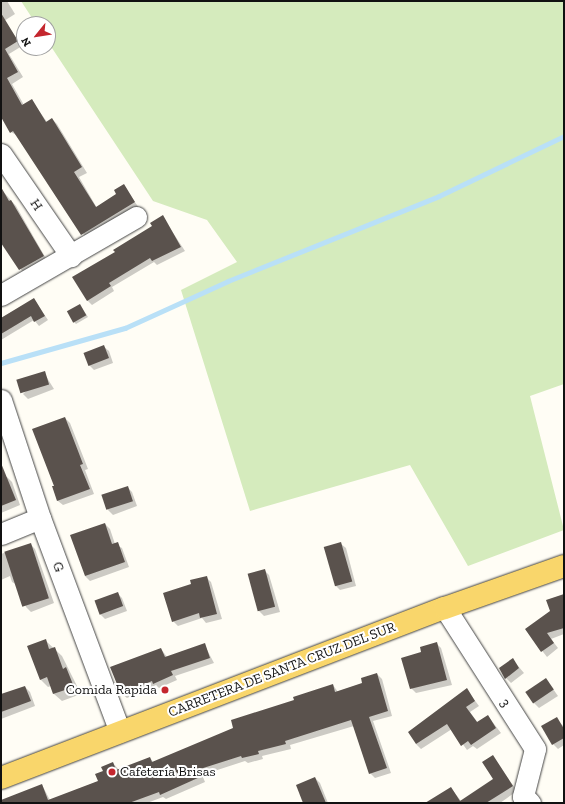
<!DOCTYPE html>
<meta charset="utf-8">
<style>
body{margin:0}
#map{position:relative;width:565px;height:804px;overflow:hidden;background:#fffdf5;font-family:"Zilla Slab",serif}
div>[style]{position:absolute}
.green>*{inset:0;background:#d5ebbd}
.shadow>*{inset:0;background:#0003}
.stream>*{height:4.5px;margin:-2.25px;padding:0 2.25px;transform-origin:2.25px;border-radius:2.25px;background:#b9e0f7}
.building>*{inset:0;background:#5a524d;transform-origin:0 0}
.roads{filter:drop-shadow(0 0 1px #444) drop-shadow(0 0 1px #444)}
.minor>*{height:21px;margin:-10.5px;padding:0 10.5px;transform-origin:10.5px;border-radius:10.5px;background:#fff}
.major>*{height:22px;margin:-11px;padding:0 11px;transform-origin:11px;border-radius:11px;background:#f9d66b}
.dots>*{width:11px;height:11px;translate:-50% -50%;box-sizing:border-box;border:2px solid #fff;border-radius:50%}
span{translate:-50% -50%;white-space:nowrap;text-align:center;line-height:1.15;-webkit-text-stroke:4px #fff;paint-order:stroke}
.street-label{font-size:14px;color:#111}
.poi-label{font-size:14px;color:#111}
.right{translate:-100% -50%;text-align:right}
.left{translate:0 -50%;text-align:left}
.frame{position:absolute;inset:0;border:2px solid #111;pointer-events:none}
.north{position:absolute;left:16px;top:16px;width:40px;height:40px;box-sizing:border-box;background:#fff;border:1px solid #a0a0a0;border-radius:50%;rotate:240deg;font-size:11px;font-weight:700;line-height:16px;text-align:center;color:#111}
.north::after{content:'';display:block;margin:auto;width:14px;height:18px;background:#c4262e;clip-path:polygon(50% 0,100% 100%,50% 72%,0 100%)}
</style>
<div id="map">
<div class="green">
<div style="clip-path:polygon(21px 1px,564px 1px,564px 384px,530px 396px,564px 530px,468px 566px,410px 465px,250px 511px,181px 290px,237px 262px,207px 220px,153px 201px,48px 42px,48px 24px,36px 24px)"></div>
</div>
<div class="shadow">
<div style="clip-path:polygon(1px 1px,7px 1px,15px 14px,4px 21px,1px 17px)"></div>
<div style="clip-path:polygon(6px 23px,22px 46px,9px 54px,23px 77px,12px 84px,24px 105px,32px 101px,47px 122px,52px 119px,57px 124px,87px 173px,79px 177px,97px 208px,118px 195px,124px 186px,139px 208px,87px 239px,18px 136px,11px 132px,1px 114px,1px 26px)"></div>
<div style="clip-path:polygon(1px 189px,16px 206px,48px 262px,25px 275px,1px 241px)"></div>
<div style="clip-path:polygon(162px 216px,185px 251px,157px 265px,154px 262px,112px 287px,114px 291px,92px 305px,87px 300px,116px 253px,154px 227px)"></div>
<div style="clip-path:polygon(34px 299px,48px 320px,39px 326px,34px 320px,1px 340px,1px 318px)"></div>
<div style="clip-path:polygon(82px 308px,88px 317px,76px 324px,74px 322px)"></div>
<div style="clip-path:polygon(104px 347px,109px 351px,113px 363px,94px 370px,89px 365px,85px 353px)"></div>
<div style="clip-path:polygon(44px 373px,54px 389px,28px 399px,23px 394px)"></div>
<div style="clip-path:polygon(65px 418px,70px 423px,88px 469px,85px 470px,94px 494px,63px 505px,58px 501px,56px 486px)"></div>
<div style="clip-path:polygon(7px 477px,12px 482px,20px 505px,1px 513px,1px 479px)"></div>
<div style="clip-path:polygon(127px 487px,132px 492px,137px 506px,113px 515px,108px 510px,103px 496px)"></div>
<div style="clip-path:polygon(105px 524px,110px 529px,115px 544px,122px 548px,129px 567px,90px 581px,85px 576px)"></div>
<div style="clip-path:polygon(30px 544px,35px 549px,54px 603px,31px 612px,26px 607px,19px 586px,12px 582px,10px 576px,1px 580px,1px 554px)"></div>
<div style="clip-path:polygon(341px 544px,346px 548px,356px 586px,340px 590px,335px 585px)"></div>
<div style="clip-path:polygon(264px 570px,269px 575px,280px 612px,264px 616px,259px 611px)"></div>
<div style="clip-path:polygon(206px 577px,211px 582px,222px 619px,206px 623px,202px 618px,178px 626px,173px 621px,192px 585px)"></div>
<div style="clip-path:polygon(117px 593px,122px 598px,127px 611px,105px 619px,100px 614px)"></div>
<div style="clip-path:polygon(564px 597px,564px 634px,551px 639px,558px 648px,547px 657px,526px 630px,551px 611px)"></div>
<div style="clip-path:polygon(46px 641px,62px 656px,81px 694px,62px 701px,54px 694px,51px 686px,48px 687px,40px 679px)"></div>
<div style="clip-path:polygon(436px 643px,441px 648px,452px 685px,416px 693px,411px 688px)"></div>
<div style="clip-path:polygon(204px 644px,214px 663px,175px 676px,177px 680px,159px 688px,156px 685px,127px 698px,122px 694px,161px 649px,167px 657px)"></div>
<div style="clip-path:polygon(513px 660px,524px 673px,511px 683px,506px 678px)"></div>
<div style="clip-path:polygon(377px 674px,382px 679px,392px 716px,373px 721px,391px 773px,375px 778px,370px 773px,354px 726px,290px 745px,291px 749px,262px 756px,263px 759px,248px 763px,245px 761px,202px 775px,205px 782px,166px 799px,163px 797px,147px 803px,1px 803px,42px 785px,50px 800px,99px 781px,104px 772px,113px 763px,119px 770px,150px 758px,154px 763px,333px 685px,338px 692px,363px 684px)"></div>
<div style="clip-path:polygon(546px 679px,558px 696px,539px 708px,534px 703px)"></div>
<div style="clip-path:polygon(25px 687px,30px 692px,35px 706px,1px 719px,1px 695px)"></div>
<div style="clip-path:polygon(467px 690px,479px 706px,470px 712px,478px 723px,488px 716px,501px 733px,477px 749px,473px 746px,467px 750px,452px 729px,421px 749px,416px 744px)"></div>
<div style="clip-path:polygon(556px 718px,564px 727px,564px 745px,558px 749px,553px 744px)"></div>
<div style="clip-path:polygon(493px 757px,517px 791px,500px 803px,442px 803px,451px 788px,461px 801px,494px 780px)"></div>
<div style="clip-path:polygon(315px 778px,320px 783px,328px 803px,304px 803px)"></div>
</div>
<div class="stream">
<div style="left:1px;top:363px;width:129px;rotate:-15.8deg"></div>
<div style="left:125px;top:328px;width:113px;rotate:-24.5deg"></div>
<div style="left:228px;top:281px;width:227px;rotate:-21.9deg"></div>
<div style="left:439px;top:196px;width:139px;rotate:-25.6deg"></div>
</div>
<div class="building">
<div style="clip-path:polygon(1px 13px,18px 41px,5px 49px,18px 72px,7px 78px,22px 105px,32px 99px,46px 122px,52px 118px,82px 167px,74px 172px,96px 207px,116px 194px,114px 190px,124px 184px,135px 202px,81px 235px,13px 131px,10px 133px,1px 117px)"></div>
<div style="clip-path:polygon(1px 187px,9px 201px,11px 200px,44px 256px,19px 270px,1px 243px)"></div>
<div style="clip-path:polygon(163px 215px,181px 247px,152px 261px,150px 258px,109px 283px,111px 286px,87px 301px,72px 277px,115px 252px,113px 250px,152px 226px,150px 223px)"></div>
<div style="clip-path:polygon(34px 298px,45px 316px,34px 322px,31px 316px,1px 334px,1px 318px)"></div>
<div style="left:80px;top:304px;width:13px;height:15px;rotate:61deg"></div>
<div style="left:104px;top:345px;width:14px;height:22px;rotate:69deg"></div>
<div style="left:45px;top:371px;width:14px;height:30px;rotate:73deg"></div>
<div style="clip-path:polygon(65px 417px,83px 464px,80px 465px,90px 489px,57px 501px,52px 486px,54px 486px,32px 429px)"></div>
<div style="clip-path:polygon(1px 463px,16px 500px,1px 506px)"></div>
<div style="left:128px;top:486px;width:16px;height:28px;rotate:72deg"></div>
<div style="clip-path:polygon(105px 523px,112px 544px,118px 542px,125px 562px,85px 576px,70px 535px)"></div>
<div style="left:341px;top:542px;width:41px;height:18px;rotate:74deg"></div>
<div style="left:31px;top:543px;width:58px;height:28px;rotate:72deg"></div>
<div style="left:265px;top:569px;width:39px;height:18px;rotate:75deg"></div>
<div style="clip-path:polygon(207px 576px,217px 614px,200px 618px,199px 613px,172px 622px,163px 593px,191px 584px,190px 580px)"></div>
<div style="left:118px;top:592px;width:15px;height:25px;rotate:70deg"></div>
<div style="clip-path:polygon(564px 594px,564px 628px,547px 633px,554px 643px,541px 652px,525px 629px,550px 611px,546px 600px)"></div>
<div style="clip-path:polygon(46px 639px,49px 649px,55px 647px,63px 669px,66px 667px,74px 687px,53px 694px,47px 677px,40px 680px,27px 646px)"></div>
<div style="clip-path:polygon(437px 642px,447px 680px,410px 689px,401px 658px,421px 652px,420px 647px)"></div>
<div style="clip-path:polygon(205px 643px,210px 658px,171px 671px,173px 675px,153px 684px,152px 681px,121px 694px,110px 667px,161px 648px,165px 657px)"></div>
<div style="clip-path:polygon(513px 658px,519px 668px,505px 679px,499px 668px)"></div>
<div style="clip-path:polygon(377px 673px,388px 711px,369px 717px,387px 768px,369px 774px,351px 720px,285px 741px,286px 744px,258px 751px,259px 754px,242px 758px,241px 756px,197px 770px,200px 777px,160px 795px,159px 792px,129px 803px,1px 803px,1px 800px,42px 784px,48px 800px,98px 781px,95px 774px,103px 771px,101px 767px,113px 762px,116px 770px,150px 757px,152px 762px,233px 728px,231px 720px,294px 700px,293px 697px,333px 684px,335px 692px,362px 683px,361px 678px)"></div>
<div style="left:546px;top:678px;width:14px;height:25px;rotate:56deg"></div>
<div style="clip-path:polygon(25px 686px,31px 701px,1px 712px,1px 694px)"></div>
<div style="clip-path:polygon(467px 688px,475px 701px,466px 707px,477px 722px,488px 715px,496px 728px,471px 745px,468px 741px,461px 746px,447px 724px,416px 744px,408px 732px)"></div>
<div style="clip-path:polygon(557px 717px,564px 729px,564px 738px,552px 745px,541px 726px)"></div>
<div style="clip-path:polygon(493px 755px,513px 786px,486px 803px,425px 803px,451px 787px,460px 801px,493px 779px,482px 762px)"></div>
<div style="clip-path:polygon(315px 777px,326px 803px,303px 803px,296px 785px)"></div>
</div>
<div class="roads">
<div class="minor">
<div style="left:1px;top:154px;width:124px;rotate:55.5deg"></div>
<div style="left:1px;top:295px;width:156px;rotate:-30deg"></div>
<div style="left:1px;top:400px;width:124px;rotate:71.7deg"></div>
<div style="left:40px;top:518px;width:228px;rotate:69.5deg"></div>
<div style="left:1px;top:534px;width:42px;rotate:-22.3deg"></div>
<div style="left:445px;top:608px;width:167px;rotate:57.4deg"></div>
<div style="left:535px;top:749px;width:49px;rotate:104.3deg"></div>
<div style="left:523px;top:796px;width:10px;rotate:45deg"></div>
</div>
<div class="major">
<div style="left:1px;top:778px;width:475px;rotate:-21deg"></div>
<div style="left:445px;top:608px;width:126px;rotate:-19.4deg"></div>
</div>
</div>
<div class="dots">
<div style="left:165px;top:690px;background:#c4262e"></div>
<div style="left:112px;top:772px;background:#c4262e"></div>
</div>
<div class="street-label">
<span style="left:36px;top:205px;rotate:56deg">H</span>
<span style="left:58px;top:567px;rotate:70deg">G</span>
<span style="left:282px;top:670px;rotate:-21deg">CARRETERA DE SANTA CRUZ DEL SUR</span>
<span style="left:505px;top:703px;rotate:58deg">3</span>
</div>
<div class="poi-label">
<span class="right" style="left:157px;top:690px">Comida Rapida</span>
<span class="left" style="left:120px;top:772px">Cafetería Brisas</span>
</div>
<div class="frame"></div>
<div class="north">N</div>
</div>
